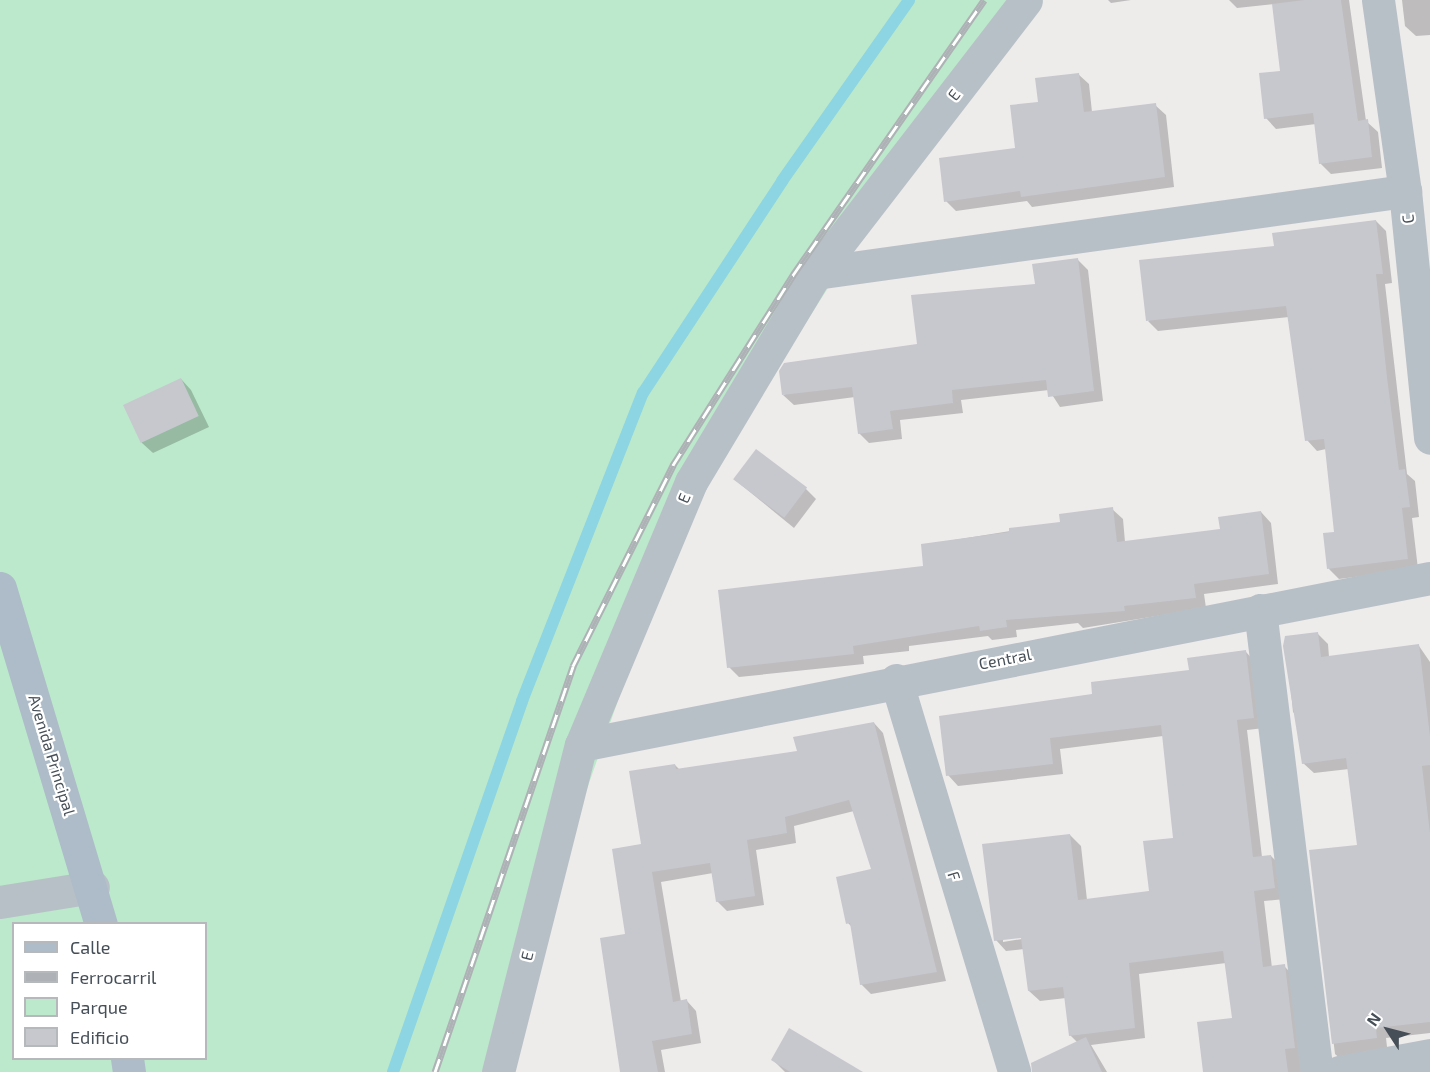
<!DOCTYPE html>
<style>
body{margin:0}
#map{position:relative;width:1430px;height:1072px;overflow:hidden;background:#eeebeb;font-family:"Exo 2",sans-serif}
div>[style]{position:absolute}
.green>*{inset:0;background:#bce9cb}
.shadow>*{inset:0;background:#0003}
.stream>*{height:12px;margin:-6px;padding:0 6px;transform-origin:6px;border-radius:6px;background:#8dd5e2}
.building>*{inset:0;background:#c6c8ce;transform-origin:0 0}
.minor>*{height:33px;margin:-16.5px;padding:0 16.5px;transform-origin:16.5px;border-radius:16.5px;background:#b8c0c7}
.major>*{height:33px;margin:-16.5px;padding:0 16.5px;transform-origin:16.5px;border-radius:16.5px;background:#adbcc8}
.rail>*{height:7px;margin-top:-3.5px;transform-origin:0;background:repeating-linear-gradient(90deg,#fff 0 14px,#aeb1b5 0 28px);box-sizing:border-box;border-block:2px solid #aeb1b5}
span{translate:-50% -50%;white-space:nowrap;text-align:center;line-height:1.15;-webkit-text-stroke:4.5px #fff;paint-order:stroke}
.street-label{font-size:16px;color:#464f57}
.legend{position:absolute;left:12px;top:922px;width:195px;height:138px;box-sizing:border-box;background:#fff;border:2px solid #b5b9bc;margin:0;padding:8px 10px;list-style:none;font-size:18px;color:#464f57}
.legend li{display:flex;align-items:center;gap:12px;height:30px}
.legend b{width:30px;border:2px solid #b5b9bc}
.north{position:absolute;left:1358px;top:1000px;width:60px;height:60px;-webkit-text-stroke:4px #fff;paint-order:stroke;rotate:306deg;font-size:16px;font-weight:700;line-height:24px;text-align:center;color:#464f57}
.north::after{content:'';display:block;margin:auto;width:21px;height:27px;background:#464f57;clip-path:polygon(50% 0,100% 100%,50% 72%,0 100%)}
</style>
<div id="map">
<div class="green">
<div style="clip-path:polygon(evenodd,0 0,1031px 0,852px 250px,682px 518px,508px 1014px,494px 1072px,0 1072px,0 0,14px 924px,206px 924px,206px 1058px,14px 1058px,14px 924px)"></div>
</div>
<div class="shadow">
<div style="clip-path:polygon(1108px 0,1131px 0,1111px 3px)"></div>
<div style="clip-path:polygon(1229px 0,1349px 0,1366px 121px,1378px 132px,1382px 168px,1331px 174px,1320px 163px,1316px 124px,1276px 129px,1266px 118px,1282px 72px,1274px 4px,1237px 8px)"></div>
<div style="clip-path:polygon(1402px 0,1430px 0,1430px 35px,1416px 36px,1405px 26px)"></div>
<div style="clip-path:polygon(1078px 74px,1089px 84px,1092px 112px,1155px 105px,1166px 115px,1174px 187px,1032px 207px,1027px 201px,956px 211px,946px 201px,1017px 149px,1039px 103px)"></div>
<div style="clip-path:polygon(1376px 221px,1386px 231px,1392px 283px,1385px 284px,1397px 388px,1407px 474px,1415px 481px,1419px 517px,1412px 518px,1418px 569px,1339px 579px,1329px 569px,1336px 533px,1326px 449px,1317px 451px,1307px 440px,1289px 317px,1158px 331px,1148px 321px,1275px 247px)"></div>
<div style="clip-path:polygon(1078px 260px,1088px 270px,1103px 401px,1060px 407px,1049px 390px,961px 400px,963px 413px,900px 420px,902px 439px,869px 443px,859px 433px,855px 397px,794px 405px,783px 395px,919px 345px,1036px 286px)"></div>
<div style="clip-path:polygon(181px 379px,191px 390px,209px 427px,153px 453px,142px 443px,125px 406px)"></div>
<div style="clip-path:polygon(734px 479px,806px 489px,816px 499px,794px 528px)"></div>
<div style="clip-path:polygon(1112px 509px,1123px 519px,1125px 542px,1222px 530px,1261px 512px,1271px 523px,1278px 584px,1204px 594px,1206px 608px,1083px 628px,1078px 623px,1016px 630px,1017px 637px,992px 640px,988px 636px,909px 646px,909px 651px,863px 656px,864px 664px,739px 677px,729px 667px,925px 567px,923px 545px,1061px 523px)"></div>
<div style="clip-path:polygon(1317px 633px,1328px 644px,1329px 657px,1419px 646px,1430px 662px,1430px 1033px,1386px 1038px,1388px 1056px,1346px 1064px,1335px 1054px,1310px 852px,1358px 846px,1349px 769px,1314px 773px,1303px 763px,1298px 717px,1293px 712px,1286px 637px)"></div>
<div style="clip-path:polygon(evenodd,1246px 652px,1256px 663px,1264px 728px,1247px 730px,1262px 857px,1271px 856px,1282px 867px,1285px 899px,1264px 901px,1272px 968px,1284px 966px,1295px 977px,1309px 1072px,1220px 1072px,1260px 1034px,1226px 963px,1139px 974px,1145px 1038px,1091px 1045px,1107px 1072px,1053px 1072px,1078px 1043px,1070px 1035px,1066px 998px,1040px 1001px,1029px 991px,1024px 949px,1006px 951px,996px 940px,1070px 835px,1081px 846px,1087px 900px,1150px 893px,1175px 839px,1163px 736px,1060px 749px,1063px 774px,958px 786px,948px 775px,1094px 696px,1190px 671px,1246px 652px,1028px 935px,1028px 938px,1003px 942px,1003px 939px,1028px 935px)"></div>
<div style="clip-path:polygon(874px 723px,883px 733px,946px 981px,871px 994px,861px 984px,853px 928px,848px 923px,873px 870px,854px 811px,794px 826px,796px 843px,756px 850px,764px 905px,727px 911px,717px 901px,713px 873px,661px 882px,681px 1002px,687px 1001px,696px 1011px,701px 1043px,661px 1050px,665px 1072px,622px 1072px,626px 935px,642px 846px,675px 765px,680px 770px,799px 753px)"></div>
<div style="clip-path:polygon(773px 1060px,860px 1072px,785px 1072px)"></div>
</div>
<div class="stream">
<div style="left:393px;top:1072px;width:393px;rotate:-70.8deg"></div>
<div style="left:522px;top:701px;width:331px;rotate:-68.6deg"></div>
<div style="left:643px;top:393px;width:254px;rotate:-56.7deg"></div>
<div style="left:782px;top:181px;width:221px;rotate:-54.9deg"></div>
</div>
<div class="building">
<div style="clip-path:polygon(1304px 0,1341px 0,1358px 121px,1368px 119px,1372px 157px,1319px 164px,1313px 113px,1264px 119px,1259px 73px,1280px 71px,1272px 4px)"></div>
<div style="clip-path:polygon(1079px 73px,1084px 112px,1156px 103px,1165px 177px,1021px 197px,1020px 191px,944px 202px,939px 158px,1015px 148px,1010px 105px,1038px 102px,1035px 78px)"></div>
<div style="clip-path:polygon(1376px 220px,1383px 274px,1376px 274px,1387px 377px,1399px 470px,1405px 469px,1410px 507px,1402px 508px,1408px 559px,1327px 569px,1323px 533px,1334px 532px,1324px 439px,1305px 441px,1286px 306px,1146px 321px,1139px 260px,1274px 246px,1272px 233px)"></div>
<div style="clip-path:polygon(1078px 258px,1094px 391px,1048px 397px,1046px 380px,952px 390px,953px 403px,890px 411px,893px 429px,858px 434px,852px 387px,782px 395px,779px 371px,784px 363px,917px 344px,911px 295px,1035px 284px,1032px 264px)"></div>
<div style="left:181px;top:378px;width:42px;height:64px;rotate:65deg"></div>
<div style="left:756px;top:449px;width:64px;height:38px;rotate:37deg"></div>
<div style="clip-path:polygon(1113px 507px,1117px 542px,1220px 529px,1218px 517px,1261px 511px,1269px 574px,1194px 584px,1196px 598px,1124px 606px,1125px 611px,1006px 620px,1007px 627px,980px 631px,979px 626px,853px 646px,854px 654px,727px 668px,718px 590px,923px 566px,921px 544px,1009px 532px,1009px 528px,1060px 522px,1059px 514px)"></div>
<div style="clip-path:polygon(1318px 632px,1321px 657px,1419px 644px,1430px 736px,1430px 765px,1422px 766px,1430px 833px,1430px 1022px,1376px 1028px,1377px 1038px,1332px 1044px,1309px 850px,1357px 845px,1346px 758px,1302px 764px,1283px 646px,1285px 636px)"></div>
<div style="clip-path:polygon(1246px 650px,1254px 718px,1237px 720px,1253px 857px,1271px 855px,1275px 888px,1254px 891px,1263px 967px,1285px 964px,1295px 1048px,1285px 1049px,1288px 1072px,1203px 1072px,1197px 1022px,1232px 1018px,1223px 951px,1129px 963px,1135px 1028px,1069px 1036px,1063px 987px,1028px 991px,1021px 938px,994px 941px,982px 844px,1070px 834px,1078px 900px,1149px 891px,1143px 841px,1173px 838px,1161px 725px,1050px 738px,1053px 764px,946px 776px,939px 716px,1092px 694px,1091px 682px,1189px 670px,1187px 658px)"></div>
<div style="clip-path:polygon(874px 722px,937px 972px,860px 985px,850px 923px,846px 924px,836px 877px,871px 869px,849px 800px,785px 817px,787px 833px,747px 840px,755px 896px,716px 902px,710px 863px,652px 872px,673px 1002px,687px 999px,692px 1034px,652px 1041px,658px 1072px,620px 1072px,600px 938px,625px 934px,612px 849px,641px 844px,629px 771px,675px 764px,676px 769px,797px 751px,793px 737px)"></div>
<div style="clip-path:polygon(789px 1028px,863px 1072px,790px 1072px,771px 1060px)"></div>
<div style="clip-path:polygon(1086px 1037px,1102px 1072px,1032px 1072px,1031px 1063px)"></div>
</div>
<div class="minor">
<div style="left:1378px;top:0;width:193px;rotate:82deg"></div>
<div style="left:1405px;top:191px;width:248px;rotate:84.2deg"></div>
<div style="left:816px;top:273px;width:595px;rotate:-7.93deg"></div>
<div style="left:1260px;top:610px;width:466px;rotate:83deg"></div>
<div style="left:896px;top:680px;width:409px;rotate:73.2deg"></div>
<div style="left:581px;top:745px;width:865px;rotate:-11.13deg"></div>
<div style="left:0;top:902px;width:94px;rotate:-9.2deg"></div>
<div style="left:498px;top:1072px;width:337px;rotate:-75.8deg"></div>
<div style="left:581px;top:745px;width:285px;rotate:-67.3deg"></div>
<div style="left:691px;top:482px;width:244px;rotate:-59.1deg"></div>
<div style="left:816px;top:273px;width:344px;rotate:-52.4deg"></div>
<div style="left:1339px;top:1072px;width:93px;rotate:-10.6deg"></div>
</div>
<div class="major">
<div style="left:0;top:588px;width:351px;rotate:73.3deg"></div>
<div style="left:127px;top:1058px;width:14px;rotate:82deg"></div>
</div>
<div class="rail">
<div style="left:435px;top:1072px;width:429px;rotate:-71.2deg"></div>
<div style="left:573px;top:666px;width:225px;rotate:-63.5deg"></div>
<div style="left:673px;top:465px;width:225px;rotate:-57.7deg"></div>
<div style="left:793px;top:275px;width:335px;rotate:-55.2deg"></div>
</div>
<div class="street-label">
<span style="left:954px;top:95px;rotate:-52deg">E</span>
<span style="left:1408px;top:219px;rotate:-96deg">C</span>
<span style="left:684px;top:498px;rotate:-67deg">E</span>
<span style="left:1005px;top:659px;rotate:-11deg">Central</span>
<span style="left:52px;top:755px;rotate:73deg">Avenida Principal</span>
<span style="left:954px;top:876px;rotate:73deg">F</span>
<span style="left:527px;top:956px;rotate:-76deg">E</span>
</div>
<ul class="legend">
<li><b style="height:8px;background:#adbcc8"></b>Calle</li>
<li><b style="height:8px;background:#aeb1b5"></b>Ferrocarril</li>
<li><b style="height:16px;background:#bce9cb"></b>Parque</li>
<li><b style="height:16px;background:#c6c8ce"></b>Edificio</li>
</ul>
<div class="north">N</div>
</div>
